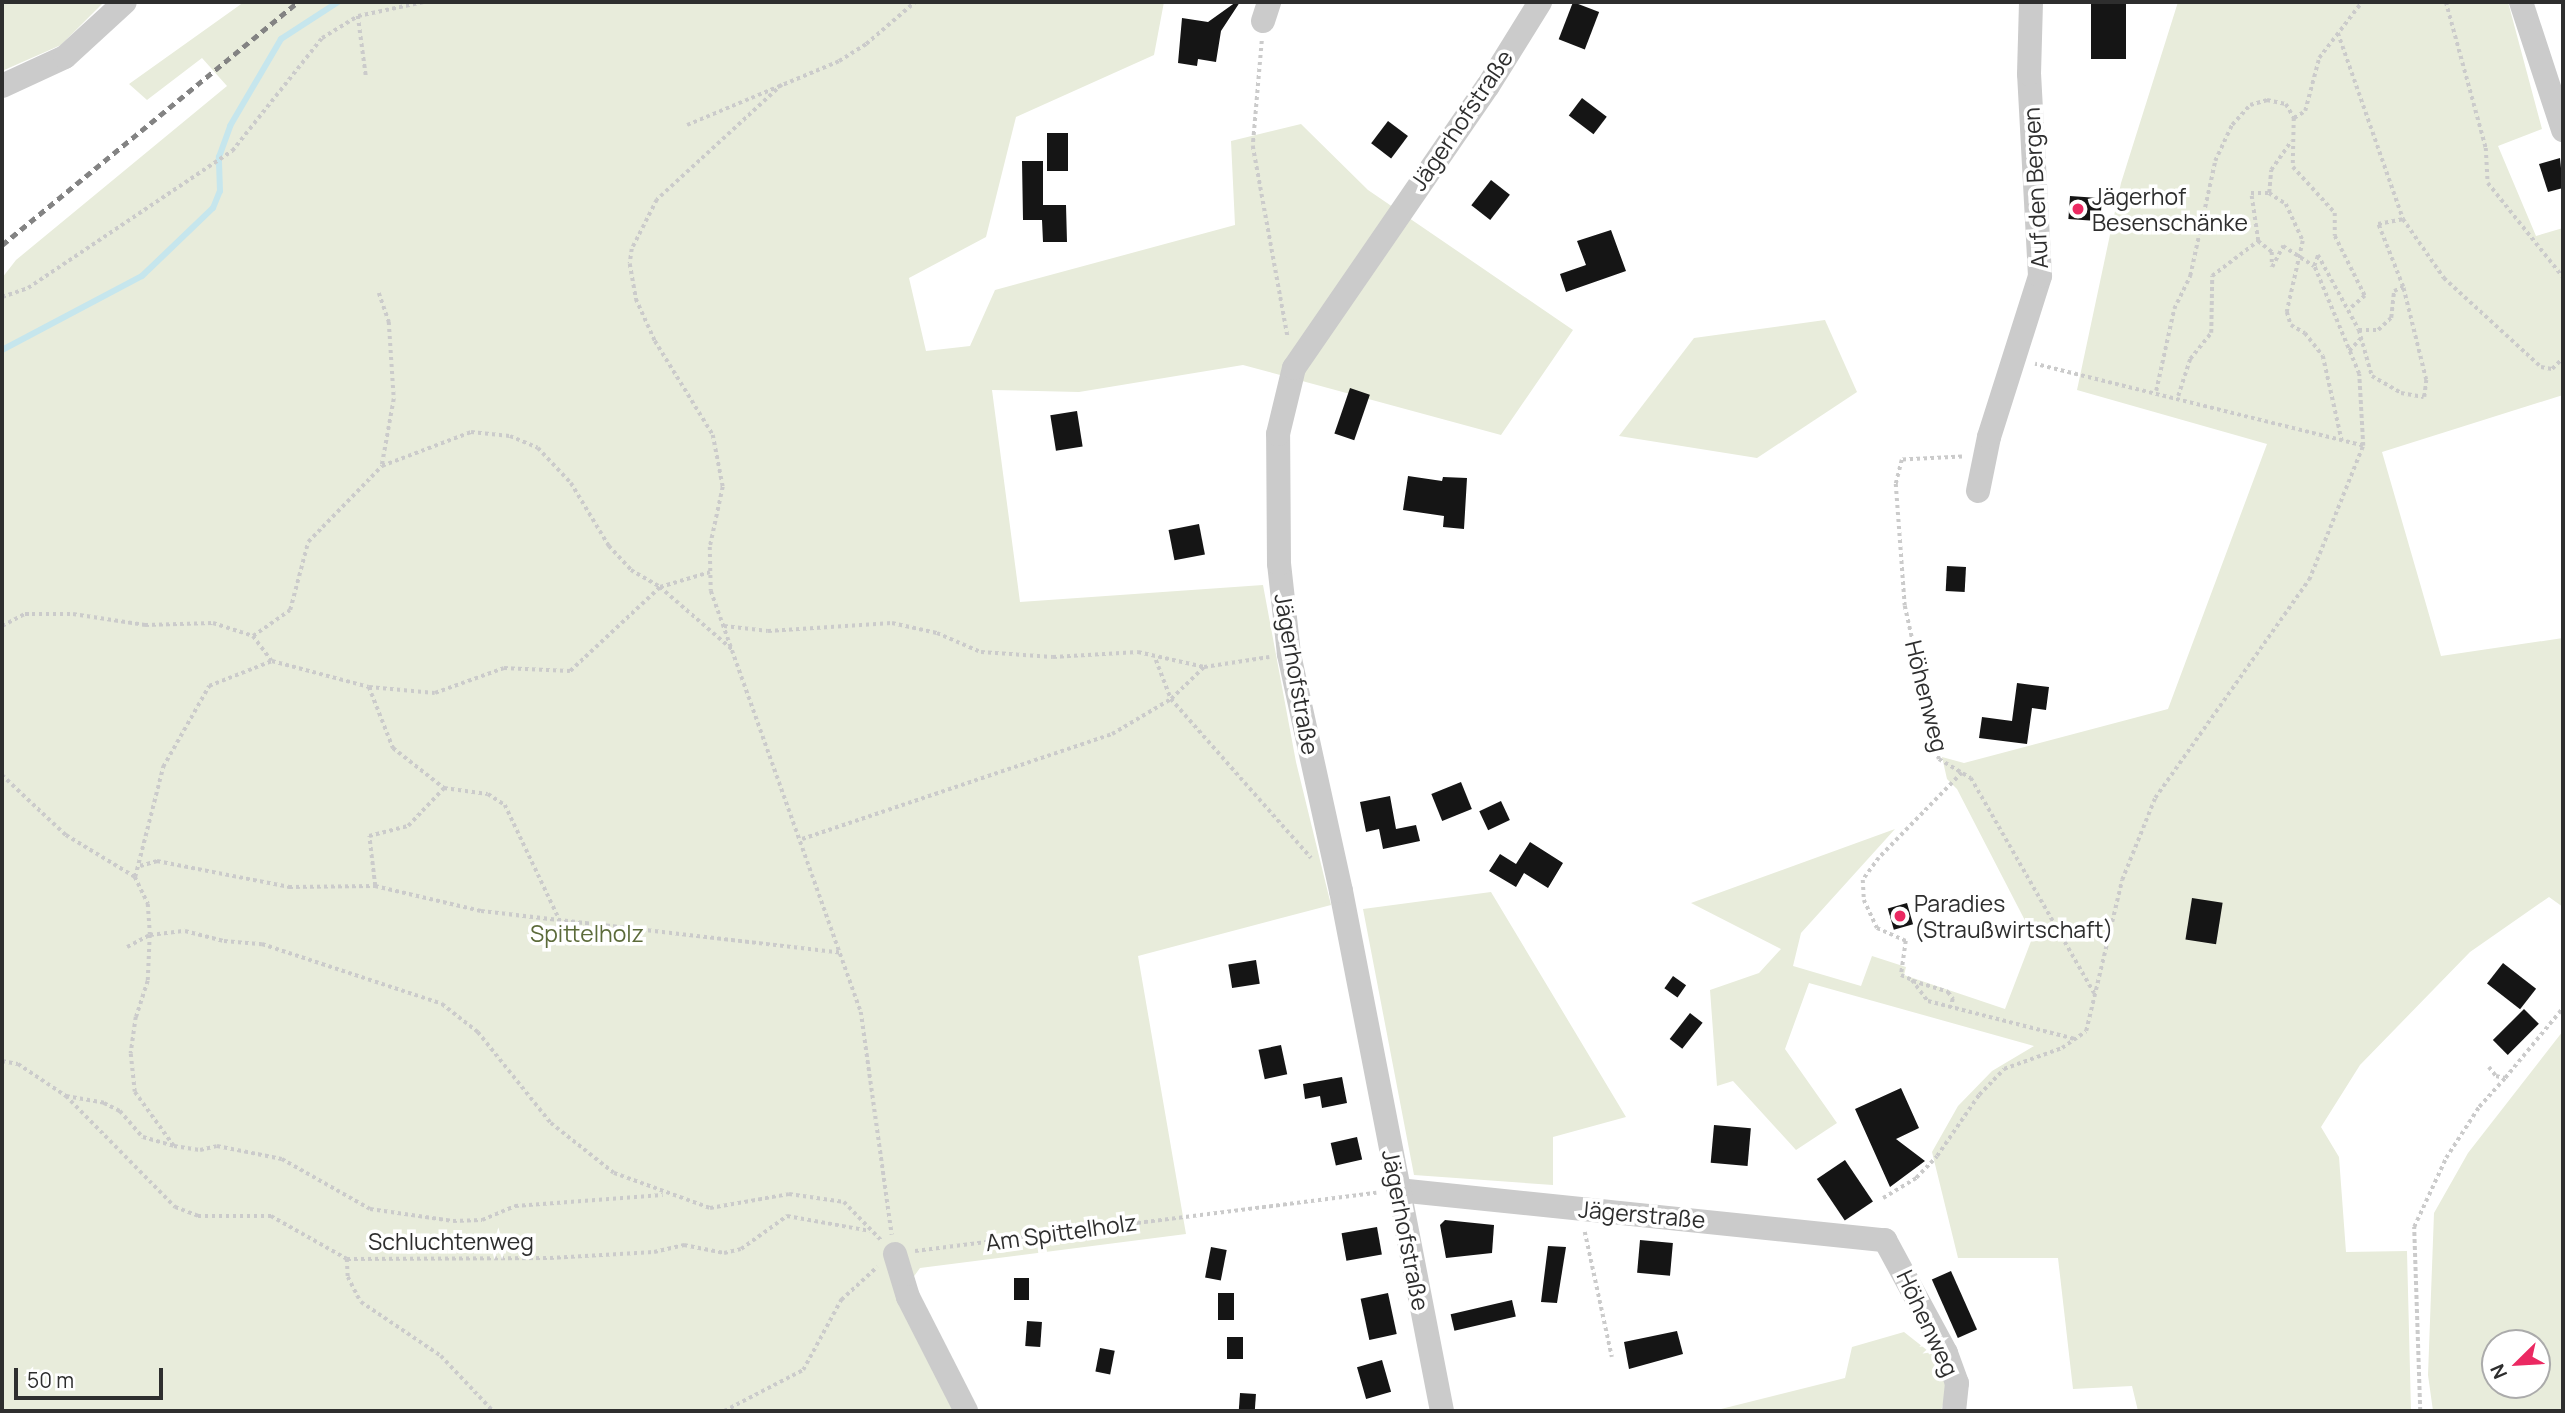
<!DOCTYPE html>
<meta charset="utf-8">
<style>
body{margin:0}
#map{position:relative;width:2565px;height:1413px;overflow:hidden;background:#fff;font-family:Manrope,sans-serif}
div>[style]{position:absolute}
.green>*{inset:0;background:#e8ecdb}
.stream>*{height:6px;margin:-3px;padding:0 3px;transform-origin:3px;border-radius:3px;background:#c6e6ed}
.building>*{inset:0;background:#151515;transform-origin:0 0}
.path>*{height:3.5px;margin-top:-1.75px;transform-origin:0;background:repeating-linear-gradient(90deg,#cbcbcb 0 3.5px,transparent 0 7px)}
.minor>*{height:24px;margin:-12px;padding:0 12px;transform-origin:12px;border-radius:12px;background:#cbcbcb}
.rail>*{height:5px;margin-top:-2.5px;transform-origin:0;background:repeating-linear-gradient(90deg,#838383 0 7px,transparent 0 12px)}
.dots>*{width:19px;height:19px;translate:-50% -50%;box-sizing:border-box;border:4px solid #fff;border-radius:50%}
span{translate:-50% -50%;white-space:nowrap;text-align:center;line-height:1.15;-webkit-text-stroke:7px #fff;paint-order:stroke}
.street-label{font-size:23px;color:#2e2e2e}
.poi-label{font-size:23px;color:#2e2e2e}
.left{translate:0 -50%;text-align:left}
.park-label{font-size:23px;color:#5c6b3a}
.frame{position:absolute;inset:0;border:4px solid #2e2e2e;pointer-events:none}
.north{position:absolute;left:2481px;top:1329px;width:70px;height:70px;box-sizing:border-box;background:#fff;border:2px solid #ababab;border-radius:50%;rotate:246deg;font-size:19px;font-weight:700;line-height:28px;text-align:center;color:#2e2e2e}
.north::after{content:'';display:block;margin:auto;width:24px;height:32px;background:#eb2962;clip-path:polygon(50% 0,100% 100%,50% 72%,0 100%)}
.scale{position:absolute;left:14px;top:1368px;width:149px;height:32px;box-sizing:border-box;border:4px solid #2e2e2e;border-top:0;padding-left:9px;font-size:21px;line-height:24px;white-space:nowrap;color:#2e2e2e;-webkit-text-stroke:5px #fff;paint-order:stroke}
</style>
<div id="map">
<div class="green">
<div style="clip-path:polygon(2px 2px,104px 2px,61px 45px,2px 71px)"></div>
<div style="clip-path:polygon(244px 2px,1164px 2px,1154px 55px,1016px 117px,986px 237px,909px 278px,926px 351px,970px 346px,995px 290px,1235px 225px,1231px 141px,1301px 124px,1368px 190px,1573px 330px,1501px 435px,1243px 365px,1079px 392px,992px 390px,1020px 602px,1263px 585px,1296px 762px,1331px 905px,1138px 956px,1186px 1234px,920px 1268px,912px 1279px,975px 1411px,2px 1411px,2px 278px,16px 260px,227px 86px,202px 58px,147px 100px,129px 84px)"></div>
<div style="clip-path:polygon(2178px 2px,2508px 2px,2542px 129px,2498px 146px,2536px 236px,2563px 228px,2563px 395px,2382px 452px,2441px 656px,2563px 638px,2563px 907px,2549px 897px,2470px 952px,2360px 1065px,2321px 1127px,2339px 1157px,2346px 1252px,2407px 1251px,2411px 1411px,2138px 1411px,2132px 1386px,2073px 1389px,2058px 1258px,1958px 1258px,1932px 1152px,1958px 1106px,1992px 1071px,2034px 1046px,1809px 983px,1785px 1049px,1837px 1123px,1796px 1150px,1733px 1081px,1717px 1086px,1710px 990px,1759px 973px,1781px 949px,1691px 903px,1895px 829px,1801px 933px,1793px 966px,1861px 986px,1872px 956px,1906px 967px,1904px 975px,2005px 1009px,2033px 936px,1957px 789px,1947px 779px,1942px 757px,1964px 763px,2168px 709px,2267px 444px,2077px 390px,2121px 183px)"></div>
<div style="clip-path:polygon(1825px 320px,1857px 392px,1757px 458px,1619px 436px,1694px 338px)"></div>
<div style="clip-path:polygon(1491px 892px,1626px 1117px,1553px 1137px,1553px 1185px,1414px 1175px,1363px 909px)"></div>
<div style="clip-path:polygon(evenodd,2563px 1031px,2563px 1411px,2433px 1411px,2428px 1375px,2434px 1213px,2468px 1153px,2563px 1031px,2495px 1343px,2537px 1343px,2537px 1385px,2495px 1385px,2495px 1343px)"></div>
<div style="clip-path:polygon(1904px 1332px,1932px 1354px,1949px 1385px,1941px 1411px,1713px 1411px,1845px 1378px,1852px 1347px)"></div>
</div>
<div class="stream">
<div style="left:2px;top:350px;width:158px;rotate:-27.9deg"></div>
<div style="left:142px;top:276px;width:98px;rotate:-43.8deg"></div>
<div style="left:213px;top:208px;width:18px;rotate:-68deg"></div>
<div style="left:220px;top:191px;width:34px;rotate:-92deg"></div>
<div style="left:219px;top:157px;width:33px;rotate:-70deg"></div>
<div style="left:230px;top:126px;width:101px;rotate:-59.6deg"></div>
<div style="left:281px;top:39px;width:68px;rotate:-33deg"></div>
</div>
<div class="building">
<div style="clip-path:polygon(1236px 2px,1240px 2px,1221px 31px,1216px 62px,1198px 59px,1197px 66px,1178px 63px,1182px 18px,1208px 22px)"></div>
<div style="left:1573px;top:2px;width:28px;height:40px;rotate:21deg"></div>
<div style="left:2091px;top:2px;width:35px;height:57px"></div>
<div style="left:1582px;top:98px;width:31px;height:22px;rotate:37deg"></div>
<div style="left:1388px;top:121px;width:25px;height:28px;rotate:37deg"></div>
<div style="left:1047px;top:133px;width:21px;height:38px"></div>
<div style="clip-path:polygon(2560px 158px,2563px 188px,2548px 192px,2539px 164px)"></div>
<div style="clip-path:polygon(1022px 161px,1043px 161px,1043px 205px,1066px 205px,1067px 242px,1043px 242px,1042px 220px,1023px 220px)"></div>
<div style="left:1491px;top:180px;width:24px;height:32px;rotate:38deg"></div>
<div style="left:2070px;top:196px;width:32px;height:23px;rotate:4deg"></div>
<div style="clip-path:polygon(1611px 230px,1626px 271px,1566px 292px,1560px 274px,1586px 265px,1577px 241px)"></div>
<div style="left:1350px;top:388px;width:21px;height:48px;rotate:19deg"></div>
<div style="left:1077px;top:411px;width:36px;height:27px;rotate:81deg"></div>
<div style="clip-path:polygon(1408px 476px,1442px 481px,1443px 477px,1467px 478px,1464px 529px,1443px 527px,1444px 516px,1403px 510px)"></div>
<div style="left:1199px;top:524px;width:31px;height:31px;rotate:79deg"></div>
<div style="left:1947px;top:566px;width:19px;height:25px;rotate:3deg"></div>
<div style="clip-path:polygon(2017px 683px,2049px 687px,2046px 710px,2032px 708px,2027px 744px,1979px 738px,1982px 717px,2012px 721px)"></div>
<div style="left:1461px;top:782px;width:29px;height:32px;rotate:68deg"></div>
<div style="clip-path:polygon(1390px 796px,1396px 829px,1416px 825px,1420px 841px,1383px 849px,1379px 829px,1366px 832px,1360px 802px)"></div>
<div style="left:1501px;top:801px;width:21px;height:24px;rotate:65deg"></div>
<div style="clip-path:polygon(1530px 842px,1563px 863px,1548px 888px,1524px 873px,1516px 887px,1489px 871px,1500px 854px,1516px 864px)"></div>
<div style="left:2192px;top:898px;width:31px;height:42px;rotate:9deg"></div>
<div style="left:1907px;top:903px;width:22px;height:20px;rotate:74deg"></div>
<div style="left:1256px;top:960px;width:24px;height:28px;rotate:81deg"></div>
<div style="left:2503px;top:963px;width:42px;height:26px;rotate:38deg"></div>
<div style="left:1673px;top:976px;width:16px;height:15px;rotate:35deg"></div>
<div style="left:2524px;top:1009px;width:21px;height:44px;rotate:45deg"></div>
<div style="left:1690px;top:1013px;width:16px;height:33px;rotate:38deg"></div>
<div style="left:1281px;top:1045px;width:30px;height:23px;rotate:78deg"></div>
<div style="clip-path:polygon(1342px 1077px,1347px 1103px,1322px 1108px,1320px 1096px,1305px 1099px,1303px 1084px)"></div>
<div style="clip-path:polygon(1901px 1088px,1919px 1128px,1896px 1139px,1925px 1161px,1890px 1187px,1855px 1109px)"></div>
<div style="left:1714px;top:1125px;width:37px;height:38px;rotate:5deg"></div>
<div style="left:1357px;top:1137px;width:23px;height:27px;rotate:77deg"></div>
<div style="left:1845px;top:1160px;width:50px;height:34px;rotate:56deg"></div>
<div style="clip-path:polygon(1445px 1220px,1494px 1225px,1492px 1253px,1446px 1258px,1440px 1225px)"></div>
<div style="left:1377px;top:1227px;width:28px;height:36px;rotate:80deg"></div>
<div style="left:1640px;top:1240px;width:33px;height:33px;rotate:5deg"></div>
<div style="clip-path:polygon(1548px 1246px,1566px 1247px,1557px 1303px,1541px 1302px)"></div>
<div style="left:1211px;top:1247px;width:16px;height:31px;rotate:11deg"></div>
<div style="left:1951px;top:1271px;width:64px;height:21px;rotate:66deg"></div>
<div style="left:1014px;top:1278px;width:15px;height:22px"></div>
<div style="left:1218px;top:1293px;width:16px;height:27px"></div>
<div style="left:1388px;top:1293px;width:42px;height:28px;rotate:78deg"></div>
<div style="left:1512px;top:1300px;width:17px;height:63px;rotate:77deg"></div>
<div style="left:1027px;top:1321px;width:15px;height:25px;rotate:4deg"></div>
<div style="clip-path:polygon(1677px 1331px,1683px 1354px,1629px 1369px,1624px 1342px)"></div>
<div style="left:1227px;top:1337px;width:16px;height:22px"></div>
<div style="left:1100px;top:1348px;width:15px;height:24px;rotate:11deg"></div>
<div style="left:1382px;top:1360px;width:33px;height:26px;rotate:74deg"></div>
<div style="left:1240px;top:1393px;width:16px;height:18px;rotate:4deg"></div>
</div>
<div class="path">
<div style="left:2446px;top:2px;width:151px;rotate:74.7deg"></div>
<div style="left:2486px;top:148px;width:35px;rotate:87deg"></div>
<div style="left:2488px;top:183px;width:120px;rotate:51.4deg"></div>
<div style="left:358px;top:16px;width:61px;rotate:82.4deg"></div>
<div style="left:2338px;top:33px;width:197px;rotate:70.7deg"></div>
<div style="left:2403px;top:219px;width:72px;rotate:55.2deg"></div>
<div style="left:2444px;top:278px;width:132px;rotate:42.5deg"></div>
<div style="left:2541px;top:367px;width:11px;rotate:10deg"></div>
<div style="left:2552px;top:369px;width:16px;rotate:-45deg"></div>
<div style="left:1262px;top:41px;width:105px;rotate:94.9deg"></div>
<div style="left:1253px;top:146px;width:195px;rotate:79.7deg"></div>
<div style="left:782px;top:85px;width:170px;rotate:137.4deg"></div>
<div style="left:657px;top:200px;width:55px;rotate:117deg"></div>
<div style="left:632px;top:249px;width:15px;rotate:98deg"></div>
<div style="left:630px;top:264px;width:36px;rotate:80deg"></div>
<div style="left:636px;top:299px;width:46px;rotate:65.7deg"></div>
<div style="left:655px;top:341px;width:110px;rotate:58.3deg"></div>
<div style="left:713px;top:435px;width:53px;rotate:79.1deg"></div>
<div style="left:723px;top:487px;width:61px;rotate:102.2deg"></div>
<div style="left:710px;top:547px;width:44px;rotate:88.7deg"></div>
<div style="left:711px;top:591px;width:447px;rotate:70.4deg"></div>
<div style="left:861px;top:1012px;width:225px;rotate:82.1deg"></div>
<div style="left:2294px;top:118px;width:13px;rotate:-32deg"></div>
<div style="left:2305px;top:111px;width:55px;rotate:-75.2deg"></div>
<div style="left:2319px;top:58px;width:71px;rotate:-52.5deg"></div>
<div style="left:687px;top:125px;width:165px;rotate:-22.8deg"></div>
<div style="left:839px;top:61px;width:32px;rotate:-32deg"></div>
<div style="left:866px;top:44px;width:65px;rotate:-40.6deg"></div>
<div style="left:2269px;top:193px;width:23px;rotate:-85deg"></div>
<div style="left:2271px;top:170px;width:35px;rotate:-55deg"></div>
<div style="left:2258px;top:241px;width:49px;rotate:-98.3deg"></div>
<div style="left:2251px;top:193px;width:18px"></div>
<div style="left:2269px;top:193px;width:20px;rotate:33deg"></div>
<div style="left:2286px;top:204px;width:41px;rotate:65.3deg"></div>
<div style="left:2303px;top:241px;width:73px;rotate:102.7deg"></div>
<div style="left:2287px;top:312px;width:14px;rotate:73deg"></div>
<div style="left:2291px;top:325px;width:16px;rotate:30deg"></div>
<div style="left:2305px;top:333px;width:29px;rotate:52deg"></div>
<div style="left:2323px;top:356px;width:87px;rotate:77.4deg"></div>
<div style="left:379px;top:293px;width:31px;rotate:71deg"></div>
<div style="left:389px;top:322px;width:77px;rotate:86.3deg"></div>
<div style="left:394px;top:399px;width:68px;rotate:100.2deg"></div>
<div style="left:2px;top:297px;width:28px;rotate:-19deg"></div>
<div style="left:28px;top:288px;width:246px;rotate:-33.9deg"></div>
<div style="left:232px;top:151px;width:144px;rotate:-51.5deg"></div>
<div style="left:322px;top:38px;width:42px;rotate:-31.4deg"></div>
<div style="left:358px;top:16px;width:67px;rotate:-12deg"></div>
<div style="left:2359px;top:330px;width:19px"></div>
<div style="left:2378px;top:330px;width:18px;rotate:-43deg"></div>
<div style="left:2391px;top:318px;width:27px;rotate:-84deg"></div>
<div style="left:2394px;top:291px;width:10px;rotate:-24deg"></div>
<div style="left:2349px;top:351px;width:18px;rotate:-47deg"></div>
<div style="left:2156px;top:391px;width:84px;rotate:-77.6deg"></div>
<div style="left:2174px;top:309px;width:37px;rotate:-64deg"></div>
<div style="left:2190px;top:276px;width:118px;rotate:-77.7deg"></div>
<div style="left:2215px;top:161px;width:40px;rotate:-65deg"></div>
<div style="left:2232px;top:125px;width:27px;rotate:-48deg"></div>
<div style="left:2250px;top:105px;width:18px;rotate:-16deg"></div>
<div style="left:2267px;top:100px;width:19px;rotate:12deg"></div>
<div style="left:2286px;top:104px;width:16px;rotate:60deg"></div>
<div style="left:2294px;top:118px;width:49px;rotate:91.2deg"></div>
<div style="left:2293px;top:167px;width:62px;rotate:47.6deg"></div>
<div style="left:2335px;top:213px;width:23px;rotate:90deg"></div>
<div style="left:2335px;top:236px;width:67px;rotate:63.4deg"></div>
<div style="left:2365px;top:296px;width:21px;rotate:139deg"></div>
<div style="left:2178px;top:396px;width:39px;rotate:-72deg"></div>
<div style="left:2190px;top:359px;width:33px;rotate:-51deg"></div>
<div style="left:2211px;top:333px;width:57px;rotate:-89deg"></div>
<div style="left:2212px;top:276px;width:58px;rotate:-37.3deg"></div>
<div style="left:2258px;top:241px;width:18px;rotate:38deg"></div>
<div style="left:2272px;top:252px;width:15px;rotate:90deg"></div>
<div style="left:2272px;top:267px;width:24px;rotate:-62deg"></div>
<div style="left:2283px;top:246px;width:37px;rotate:33deg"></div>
<div style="left:2363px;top:446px;width:72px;rotate:-93.2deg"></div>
<div style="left:2359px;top:374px;width:117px;rotate:-112.6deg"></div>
<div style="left:2314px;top:266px;width:12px;rotate:-70deg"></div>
<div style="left:2318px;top:255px;width:85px;rotate:61.3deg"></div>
<div style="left:2359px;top:330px;width:48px;rotate:74.2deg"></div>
<div style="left:2372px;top:376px;width:34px;rotate:30deg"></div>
<div style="left:2401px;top:393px;width:23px;rotate:10deg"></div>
<div style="left:2424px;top:397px;width:17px;rotate:-83deg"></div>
<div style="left:2426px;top:380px;width:96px;rotate:-103.9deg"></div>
<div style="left:2403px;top:287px;width:68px;rotate:-111.6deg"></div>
<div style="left:2378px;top:224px;width:25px;rotate:-11deg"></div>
<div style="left:1962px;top:457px;width:60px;rotate:177.1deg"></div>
<div style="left:1902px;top:460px;width:25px;rotate:104deg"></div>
<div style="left:1896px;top:484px;width:122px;rotate:85.8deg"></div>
<div style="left:1905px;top:606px;width:157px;rotate:77.5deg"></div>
<div style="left:1939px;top:759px;width:37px;rotate:31deg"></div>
<div style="left:1971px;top:778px;width:248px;rotate:60.2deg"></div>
<div style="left:2px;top:626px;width:26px;rotate:-28deg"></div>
<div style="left:25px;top:614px;width:48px"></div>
<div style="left:73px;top:614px;width:73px;rotate:8.7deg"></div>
<div style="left:145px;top:625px;width:68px;rotate:-1.7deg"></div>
<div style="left:213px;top:623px;width:42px;rotate:18deg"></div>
<div style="left:253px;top:636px;width:45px;rotate:-35.1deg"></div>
<div style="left:290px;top:610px;width:70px;rotate:-75.2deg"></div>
<div style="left:308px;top:542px;width:106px;rotate:-45.8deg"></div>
<div style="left:382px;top:466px;width:95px;rotate:-20.9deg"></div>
<div style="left:471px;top:432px;width:39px;rotate:6deg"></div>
<div style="left:510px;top:436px;width:30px;rotate:23deg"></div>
<div style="left:538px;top:448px;width:48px;rotate:46.7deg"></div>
<div style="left:571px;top:483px;width:74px;rotate:58.9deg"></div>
<div style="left:609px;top:546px;width:33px;rotate:47deg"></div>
<div style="left:631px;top:570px;width:34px;rotate:30deg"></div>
<div style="left:660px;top:587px;width:96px;rotate:40.8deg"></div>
<div style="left:724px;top:626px;width:44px;rotate:6.5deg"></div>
<div style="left:768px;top:631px;width:124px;rotate:-3.7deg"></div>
<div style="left:892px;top:623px;width:46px;rotate:12.5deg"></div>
<div style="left:937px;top:633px;width:48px;rotate:23.4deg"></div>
<div style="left:981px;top:652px;width:72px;rotate:4deg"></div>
<div style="left:1053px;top:657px;width:85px;rotate:-3.4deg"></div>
<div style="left:1138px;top:652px;width:68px;rotate:12.8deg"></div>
<div style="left:253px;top:636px;width:31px;rotate:53deg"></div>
<div style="left:1156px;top:660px;width:42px;rotate:69deg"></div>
<div style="left:1171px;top:699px;width:212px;rotate:48.6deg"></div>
<div style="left:369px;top:687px;width:66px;rotate:68.5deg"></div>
<div style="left:393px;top:748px;width:65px;rotate:38.1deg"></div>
<div style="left:1962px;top:773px;width:119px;rotate:134.3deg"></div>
<div style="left:1879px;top:858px;width:27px;rotate:126deg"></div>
<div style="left:1863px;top:880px;width:20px;rotate:87deg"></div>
<div style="left:1864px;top:900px;width:31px;rotate:65deg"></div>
<div style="left:1877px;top:928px;width:32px;rotate:24deg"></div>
<div style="left:1906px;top:941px;width:34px;rotate:98deg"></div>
<div style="left:1901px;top:975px;width:12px;rotate:24deg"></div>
<div style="left:1912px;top:980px;width:26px;rotate:53deg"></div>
<div style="left:1928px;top:1001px;width:152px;rotate:14.5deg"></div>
<div style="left:2px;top:775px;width:88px;rotate:43.2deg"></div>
<div style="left:66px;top:835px;width:81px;rotate:31.3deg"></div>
<div style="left:135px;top:877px;width:30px;rotate:64deg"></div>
<div style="left:148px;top:904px;width:31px;rotate:86deg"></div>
<div style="left:150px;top:935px;width:35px;rotate:-7deg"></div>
<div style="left:185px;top:931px;width:40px;rotate:14.4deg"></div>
<div style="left:224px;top:941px;width:38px;rotate:5deg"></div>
<div style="left:262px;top:944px;width:190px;rotate:18.4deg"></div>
<div style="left:442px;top:1004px;width:46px;rotate:37.9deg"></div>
<div style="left:478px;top:1032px;width:117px;rotate:51.3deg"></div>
<div style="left:551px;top:1123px;width:80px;rotate:38.4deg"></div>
<div style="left:614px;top:1173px;width:102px;rotate:20deg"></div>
<div style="left:710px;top:1208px;width:80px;rotate:-10deg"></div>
<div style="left:789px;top:1194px;width:56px;rotate:8.3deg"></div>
<div style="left:844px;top:1202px;width:53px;rotate:45.8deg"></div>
<div style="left:802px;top:839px;width:327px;rotate:-18.7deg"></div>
<div style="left:1112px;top:734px;width:69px;rotate:-30.7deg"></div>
<div style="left:1171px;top:699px;width:46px;rotate:-44.1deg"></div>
<div style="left:1204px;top:667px;width:66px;rotate:-8.7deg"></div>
<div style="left:140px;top:866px;width:18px;rotate:-16deg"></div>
<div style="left:157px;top:861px;width:135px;rotate:11.1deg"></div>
<div style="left:289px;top:887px;width:86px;rotate:-0.7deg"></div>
<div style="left:375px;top:886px;width:109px;rotate:13.3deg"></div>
<div style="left:481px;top:911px;width:363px;rotate:6.6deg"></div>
<div style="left:135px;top:877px;width:114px;rotate:-75.7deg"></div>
<div style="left:163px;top:767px;width:93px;rotate:-60.4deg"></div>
<div style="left:209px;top:686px;width:68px;rotate:-21.6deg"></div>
<div style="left:272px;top:661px;width:100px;rotate:15deg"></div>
<div style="left:369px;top:687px;width:66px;rotate:5.2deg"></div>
<div style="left:435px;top:693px;width:73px;rotate:-19.9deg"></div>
<div style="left:504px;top:668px;width:66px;rotate:2.6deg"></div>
<div style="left:570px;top:671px;width:123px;rotate:-43deg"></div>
<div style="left:660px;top:587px;width:52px;rotate:-16.7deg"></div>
<div style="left:375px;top:886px;width:50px;rotate:-96.8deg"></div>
<div style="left:369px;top:836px;width:40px;rotate:-14.4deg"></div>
<div style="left:408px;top:826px;width:52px;rotate:-46.5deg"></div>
<div style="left:444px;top:788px;width:44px;rotate:7.8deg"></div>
<div style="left:488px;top:794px;width:20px;rotate:33deg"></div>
<div style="left:505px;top:805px;width:128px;rotate:64.6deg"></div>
<div style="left:127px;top:947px;width:26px;rotate:-28deg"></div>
<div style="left:150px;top:935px;width:46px;rotate:92.5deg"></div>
<div style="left:148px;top:981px;width:38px;rotate:108deg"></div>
<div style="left:136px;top:1017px;width:37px;rotate:98deg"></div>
<div style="left:131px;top:1054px;width:38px;rotate:84deg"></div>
<div style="left:135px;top:1092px;width:67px;rotate:54.2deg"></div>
<div style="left:174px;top:1146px;width:26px;rotate:9deg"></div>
<div style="left:200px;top:1150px;width:17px;rotate:-13deg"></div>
<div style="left:217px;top:1146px;width:66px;rotate:11.3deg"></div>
<div style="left:282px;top:1159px;width:101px;rotate:29.6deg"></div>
<div style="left:370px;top:1209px;width:84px;rotate:8.2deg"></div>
<div style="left:453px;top:1221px;width:29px;rotate:-2deg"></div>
<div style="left:482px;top:1220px;width:36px;rotate:-23deg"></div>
<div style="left:515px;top:1206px;width:148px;rotate:-4.3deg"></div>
<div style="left:1913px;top:981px;width:37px;rotate:17deg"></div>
<div style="left:1948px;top:992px;width:9px;rotate:54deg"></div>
<div style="left:1953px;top:999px;width:8px;rotate:104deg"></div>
<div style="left:2px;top:1061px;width:16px;rotate:11deg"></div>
<div style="left:18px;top:1064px;width:58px;rotate:33.7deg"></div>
<div style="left:66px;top:1096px;width:156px;rotate:45.5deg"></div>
<div style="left:175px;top:1207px;width:25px;rotate:21deg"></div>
<div style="left:198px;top:1216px;width:73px"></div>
<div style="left:271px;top:1216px;width:87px;rotate:29.5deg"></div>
<div style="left:347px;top:1259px;width:203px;rotate:-0.3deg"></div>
<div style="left:550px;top:1258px;width:104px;rotate:-3.3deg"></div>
<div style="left:654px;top:1252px;width:31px;rotate:-13deg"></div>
<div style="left:684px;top:1245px;width:41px;rotate:11.3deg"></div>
<div style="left:724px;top:1253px;width:17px;rotate:-13deg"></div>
<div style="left:741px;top:1249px;width:57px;rotate:-35.7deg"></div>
<div style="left:787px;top:1216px;width:84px;rotate:10.2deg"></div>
<div style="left:2489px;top:1067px;width:11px;rotate:52deg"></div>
<div style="left:2496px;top:1076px;width:9px;rotate:13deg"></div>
<div style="left:2505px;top:1078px;width:91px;rotate:-50.4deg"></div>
<div style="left:66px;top:1096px;width:39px;rotate:10deg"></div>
<div style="left:104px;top:1103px;width:18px;rotate:27deg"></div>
<div style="left:120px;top:1111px;width:35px;rotate:49deg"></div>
<div style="left:143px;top:1137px;width:32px;rotate:16deg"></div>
<div style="left:1883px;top:1198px;width:39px;rotate:-31deg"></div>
<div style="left:1916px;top:1178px;width:30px;rotate:-46deg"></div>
<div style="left:1937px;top:1156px;width:74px;rotate:-55.5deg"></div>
<div style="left:1979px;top:1095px;width:36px;rotate:-46deg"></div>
<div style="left:2004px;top:1069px;width:62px;rotate:-19.9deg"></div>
<div style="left:2062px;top:1048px;width:29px;rotate:-35deg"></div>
<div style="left:2086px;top:1031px;width:155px;rotate:-76.6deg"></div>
<div style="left:2122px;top:880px;width:88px;rotate:-68.1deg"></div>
<div style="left:2155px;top:798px;width:267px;rotate:-54.8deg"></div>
<div style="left:2309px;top:580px;width:144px;rotate:-68.1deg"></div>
<div style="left:2363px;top:446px;width:338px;rotate:-166deg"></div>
<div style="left:1585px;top:1232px;width:128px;rotate:77.8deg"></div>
<div style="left:915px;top:1251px;width:465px;rotate:-7.2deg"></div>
<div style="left:347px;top:1259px;width:18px;rotate:87deg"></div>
<div style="left:348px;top:1277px;width:28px;rotate:63deg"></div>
<div style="left:361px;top:1302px;width:97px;rotate:34deg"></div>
<div style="left:441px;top:1356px;width:76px;rotate:46.6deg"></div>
<div style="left:724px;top:1411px;width:89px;rotate:-27.4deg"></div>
<div style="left:803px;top:1370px;width:80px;rotate:-61.5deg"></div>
<div style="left:841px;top:1300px;width:49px;rotate:-42.5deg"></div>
<div style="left:2420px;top:1411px;width:184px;rotate:-91.9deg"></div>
<div style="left:2414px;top:1227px;width:76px;rotate:-65.1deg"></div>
<div style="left:2446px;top:1158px;width:61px;rotate:-57.1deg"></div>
<div style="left:2479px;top:1107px;width:39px;rotate:-48deg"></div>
</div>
<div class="minor">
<div style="left:2521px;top:2px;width:135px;rotate:71.8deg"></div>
<div style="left:1263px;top:21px;width:20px;rotate:-72deg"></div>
<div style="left:2px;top:86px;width:69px;rotate:-24.7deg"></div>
<div style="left:65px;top:57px;width:81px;rotate:-42.5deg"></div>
<div style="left:1978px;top:491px;width:55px;rotate:-78.5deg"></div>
<div style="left:1989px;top:437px;width:169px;rotate:-72.4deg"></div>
<div style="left:2040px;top:276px;width:202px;rotate:-93.1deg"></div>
<div style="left:2029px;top:74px;width:72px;rotate:-88.4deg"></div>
<div style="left:1398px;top:1190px;width:490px;rotate:5.9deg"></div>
<div style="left:1885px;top:1240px;width:128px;rotate:61.6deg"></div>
<div style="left:1946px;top:1353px;width:32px;rotate:70deg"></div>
<div style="left:1957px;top:1383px;width:28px;rotate:96deg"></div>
<div style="left:895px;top:1254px;width:45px;rotate:73.2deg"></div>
<div style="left:908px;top:1297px;width:128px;rotate:63deg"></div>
<div style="left:1442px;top:1411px;width:530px;rotate:-100.99deg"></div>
<div style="left:1341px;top:891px;width:243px;rotate:-102.4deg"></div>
<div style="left:1289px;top:654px;width:91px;rotate:-96.3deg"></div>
<div style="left:1279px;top:564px;width:130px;rotate:-90.4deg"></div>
<div style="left:1278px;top:434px;width:68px;rotate:-76.4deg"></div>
<div style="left:1294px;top:368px;width:342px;rotate:-55.5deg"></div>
<div style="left:1488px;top:86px;width:99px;rotate:-58.2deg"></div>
</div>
<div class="rail">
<div style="left:2px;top:245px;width:383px;rotate:-39.4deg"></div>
</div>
<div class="dots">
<div style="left:2078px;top:209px;background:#eb2962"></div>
<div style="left:1900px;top:916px;background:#eb2962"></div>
</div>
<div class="street-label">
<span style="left:1461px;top:120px;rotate:-56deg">Jägerhofstraße</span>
<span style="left:2035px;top:188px;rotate:-93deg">Auf den Bergen</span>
<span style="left:1297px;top:674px;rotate:80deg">Jägerhofstraße</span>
<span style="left:1927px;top:696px;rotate:76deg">Höhenweg</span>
<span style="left:1642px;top:1214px;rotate:5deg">Jägerstraße</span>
<span style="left:1406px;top:1230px;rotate:79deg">Jägerhofstraße</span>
<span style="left:1061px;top:1232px;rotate:-8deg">Am Spittelholz</span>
<span style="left:451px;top:1241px">Schluchtenweg</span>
<span style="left:1928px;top:1323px;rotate:65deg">Höhenweg</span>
</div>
<div class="poi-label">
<span class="left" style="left:2092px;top:209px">Jägerhof<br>Besenschänke</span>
<span class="left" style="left:1914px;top:916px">Paradies<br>(Straußwirtschaft)</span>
</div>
<div class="park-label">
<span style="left:587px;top:933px">Spittelholz</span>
</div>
<div class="frame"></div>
<div class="north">N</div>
<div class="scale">50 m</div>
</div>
